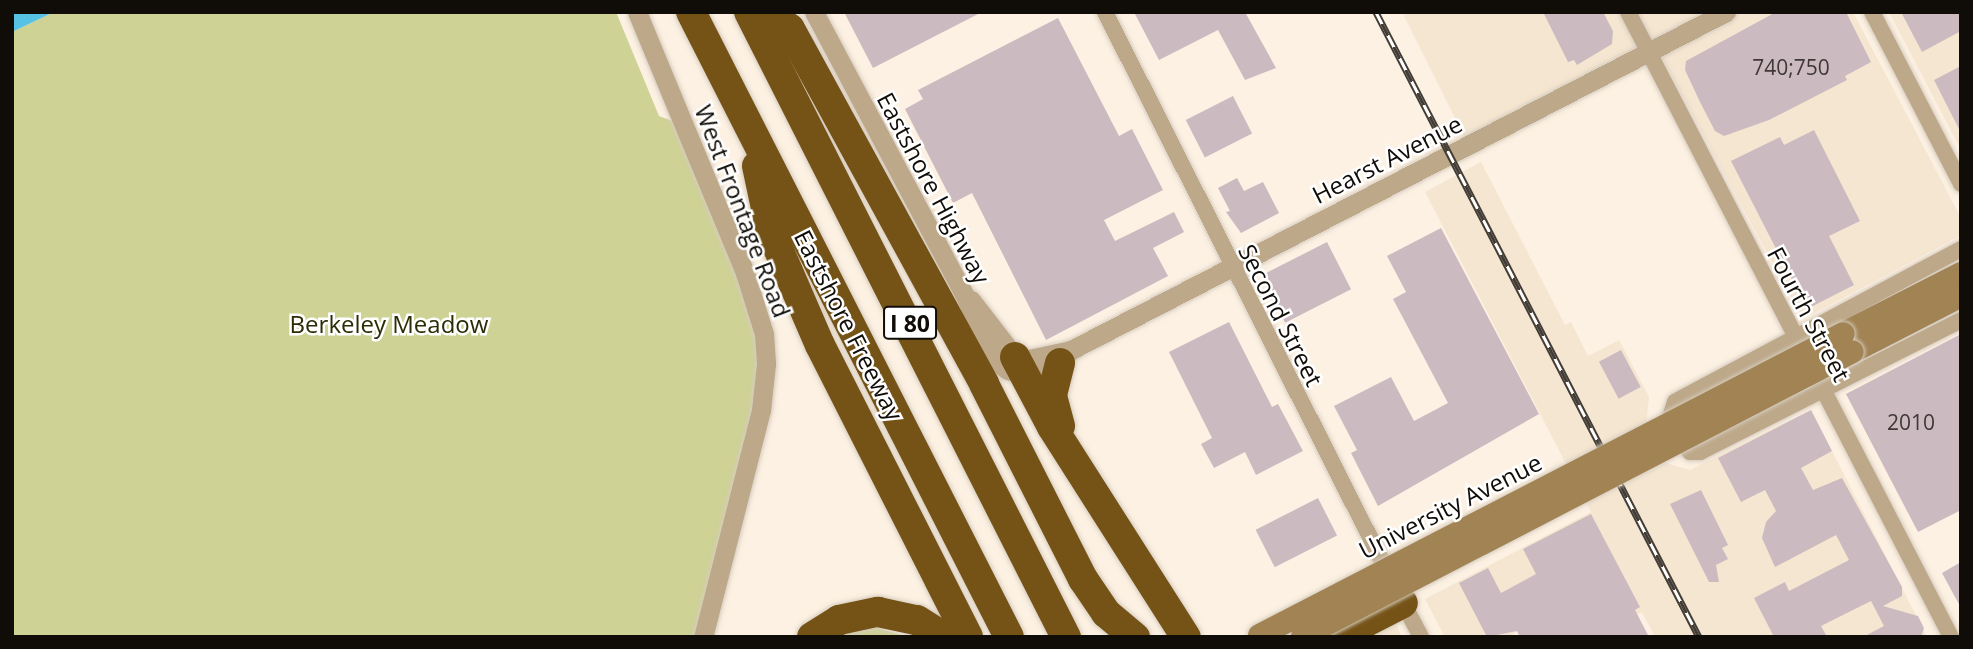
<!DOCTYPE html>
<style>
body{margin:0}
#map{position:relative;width:1973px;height:649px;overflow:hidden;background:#fcf1e2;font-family:"Open Sans",sans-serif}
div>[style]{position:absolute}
.built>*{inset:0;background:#f5e6d1}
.green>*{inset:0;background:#ced295}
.water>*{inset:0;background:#56c3e4}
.building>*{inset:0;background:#ccbac1;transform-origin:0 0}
.roads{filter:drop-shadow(0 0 2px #d6ccbf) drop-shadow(0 0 2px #d6ccbf)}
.minor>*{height:16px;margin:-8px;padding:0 8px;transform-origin:8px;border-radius:8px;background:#bda889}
.tertiary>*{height:19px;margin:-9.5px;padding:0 9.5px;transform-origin:9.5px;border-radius:9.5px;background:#bda889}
.secondary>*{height:23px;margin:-11.5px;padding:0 11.5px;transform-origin:11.5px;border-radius:11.5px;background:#a18354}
.motorway>*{height:30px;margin:-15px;padding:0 15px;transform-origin:15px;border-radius:15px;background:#755317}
.rail>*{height:7px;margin-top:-3.5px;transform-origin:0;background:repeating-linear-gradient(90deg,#fff 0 13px,#423d36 0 26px);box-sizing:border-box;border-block:2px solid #423d36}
.bridges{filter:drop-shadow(0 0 2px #d6ccbf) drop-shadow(0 0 2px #d6ccbf)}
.secondary-bridge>*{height:23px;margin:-11.5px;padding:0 11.5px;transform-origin:11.5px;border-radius:11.5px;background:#a18354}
span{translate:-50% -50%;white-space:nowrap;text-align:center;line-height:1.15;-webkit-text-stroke:5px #fff;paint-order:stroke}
.number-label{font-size:21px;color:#3f3836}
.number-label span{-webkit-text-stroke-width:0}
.shield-label span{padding:2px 5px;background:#fff;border:2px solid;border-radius:5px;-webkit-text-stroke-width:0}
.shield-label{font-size:23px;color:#100c08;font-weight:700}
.street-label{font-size:24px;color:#100c08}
.park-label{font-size:24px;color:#2b2c06}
.frame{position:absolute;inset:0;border:14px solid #100c08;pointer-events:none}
</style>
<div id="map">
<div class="built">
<div style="clip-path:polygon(1402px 12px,1853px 12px,1961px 218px,1961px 235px,1803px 319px,1653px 41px,1465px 138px)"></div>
<div style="clip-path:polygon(1889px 12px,1961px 12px,1961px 150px)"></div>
<div style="clip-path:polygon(1481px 162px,1565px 325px,1571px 322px,1588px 356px,1619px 340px,1649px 397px,1645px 437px,1660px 461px,1690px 470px,1811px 410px,1927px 637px,1655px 637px,1642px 612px,1594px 637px,1542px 618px,1507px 637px,1445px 637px,1425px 599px,1591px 512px,1425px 192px)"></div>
<div style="clip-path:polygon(1392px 617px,1402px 637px,1351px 637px)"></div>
</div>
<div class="green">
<div style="clip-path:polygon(54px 12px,616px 12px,659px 116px,675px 122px,738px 275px,766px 364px,703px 637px,12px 637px,12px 32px)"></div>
<div style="clip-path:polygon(875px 627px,908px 637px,840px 637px,846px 634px)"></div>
</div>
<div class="water">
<div style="clip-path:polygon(12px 12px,54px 12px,12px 32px)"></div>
</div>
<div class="building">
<div style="clip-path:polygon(844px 12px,982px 12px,873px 68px)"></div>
<div style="clip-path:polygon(1134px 12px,1245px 12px,1276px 68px,1245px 80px,1218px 30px,1159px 60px)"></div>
<div style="clip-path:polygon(1543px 12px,1603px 12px,1613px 31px,1612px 44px,1577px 65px,1574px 60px,1568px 62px)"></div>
<div style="clip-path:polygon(1776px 12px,1846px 12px,1871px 62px,1845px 76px,1847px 80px,1769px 120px,1724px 136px,1715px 131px,1701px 104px,1685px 70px,1686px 61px)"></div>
<div style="clip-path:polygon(1901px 12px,1961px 12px,1961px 31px,1922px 52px)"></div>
<div style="clip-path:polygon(1058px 18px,1119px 136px,1132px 129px,1163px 190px,1104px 220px,1115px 241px,1174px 212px,1184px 232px,1153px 248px,1168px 276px,1046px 340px,972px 193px,953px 203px,905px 109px,923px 99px,918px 90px)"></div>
<div style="clip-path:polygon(1961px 66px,1961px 133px,1934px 80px)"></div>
<div style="left:1233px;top:96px;width:42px;height:53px;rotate:63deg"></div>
<div style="clip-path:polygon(1814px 130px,1860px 221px,1829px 236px,1854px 285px,1807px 309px,1731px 161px,1780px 137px,1784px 145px)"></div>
<div style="clip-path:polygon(1237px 178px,1244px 191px,1263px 182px,1279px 213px,1241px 233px,1226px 212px,1230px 211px,1218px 188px)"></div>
<div style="clip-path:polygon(1441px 228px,1539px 414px,1378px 506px,1351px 453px,1357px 450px,1334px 406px,1391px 377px,1414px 421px,1448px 403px,1393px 299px,1406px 292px,1387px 256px)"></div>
<div style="left:1327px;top:242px;width:53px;height:74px;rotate:63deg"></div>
<div style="clip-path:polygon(1229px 322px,1272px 407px,1278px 404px,1303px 451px,1256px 475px,1245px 452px,1214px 468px,1201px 444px,1212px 438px,1169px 352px)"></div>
<div style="clip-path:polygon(1961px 334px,1961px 510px,1918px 532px,1846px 394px)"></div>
<div style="left:1621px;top:350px;width:42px;height:25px;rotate:62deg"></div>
<div style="clip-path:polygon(1811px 410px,1832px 451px,1801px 468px,1813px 490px,1842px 478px,1902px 587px,1902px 596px,1883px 606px,1918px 616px,1924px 628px,1921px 637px,1863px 637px,1884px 626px,1871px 601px,1821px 626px,1827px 637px,1774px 637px,1754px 598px,1785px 582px,1789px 591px,1849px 560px,1836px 535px,1775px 567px,1762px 538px,1766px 522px,1776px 511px,1765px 490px,1741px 502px,1718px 458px)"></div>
<div style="clip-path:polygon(1701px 490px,1728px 545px,1722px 548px,1728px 559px,1716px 565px,1719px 582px,1709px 582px,1670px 504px)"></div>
<div style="left:1318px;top:498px;width:42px;height:70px;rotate:63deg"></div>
<div style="clip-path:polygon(1591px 514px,1640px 607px,1635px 610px,1649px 637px,1520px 637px,1517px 631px,1487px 637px,1459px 583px,1488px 568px,1501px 593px,1536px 574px,1523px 549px)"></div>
<div style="clip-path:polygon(1961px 562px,1961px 608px,1942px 573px)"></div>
</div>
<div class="roads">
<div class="minor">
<div style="left:1105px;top:12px;width:635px;rotate:63.23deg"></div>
<div style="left:1628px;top:12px;width:704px;rotate:62.67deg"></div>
<div style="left:1872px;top:12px;width:194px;rotate:62.6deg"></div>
<div style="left:1961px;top:249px;width:324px;rotate:151.9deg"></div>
<div style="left:1675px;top:402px;width:19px;rotate:108deg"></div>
<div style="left:1669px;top:420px;width:11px;rotate:75deg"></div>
<div style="left:1672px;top:431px;width:28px;rotate:49deg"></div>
<div style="left:1690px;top:452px;width:10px"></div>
<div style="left:1700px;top:452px;width:292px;rotate:-26.8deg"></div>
<div style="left:1401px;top:599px;width:43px;rotate:62.2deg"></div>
</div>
<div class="tertiary">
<div style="left:637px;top:12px;width:282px;rotate:67.5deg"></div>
<div style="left:745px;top:273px;width:64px;rotate:72.7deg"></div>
<div style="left:764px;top:334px;width:30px;rotate:86deg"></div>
<div style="left:766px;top:364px;width:46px;rotate:96.2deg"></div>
<div style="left:761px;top:410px;width:234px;rotate:104.3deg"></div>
<div style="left:814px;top:12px;width:322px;rotate:62deg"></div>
<div style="left:965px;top:296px;width:69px;rotate:66.8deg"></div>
<div style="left:992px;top:359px;width:19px;rotate:35deg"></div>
<div style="left:1008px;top:370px;width:20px;rotate:15deg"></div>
<div style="left:1027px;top:375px;width:25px;rotate:-14deg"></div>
<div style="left:1051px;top:369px;width:28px;rotate:-44deg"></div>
<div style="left:1071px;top:350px;width:737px;rotate:-27.3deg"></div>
<div style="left:971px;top:300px;width:72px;rotate:52.3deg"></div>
<div style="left:1015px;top:357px;width:14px;rotate:8deg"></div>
<div style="left:1029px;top:359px;width:43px;rotate:-12.1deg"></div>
</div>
<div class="secondary">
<div style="left:1843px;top:333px;width:132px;rotate:-27deg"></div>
<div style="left:1852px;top:351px;width:123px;rotate:-27.2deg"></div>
</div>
<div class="motorway">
<div style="left:691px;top:12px;width:701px;rotate:63.03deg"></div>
<div style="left:749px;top:12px;width:701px;rotate:63.11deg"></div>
<div style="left:766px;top:12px;width:29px;rotate:35deg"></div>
<div style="left:790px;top:29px;width:405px;rotate:61.3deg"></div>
<div style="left:984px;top:384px;width:219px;rotate:63.1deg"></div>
<div style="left:1083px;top:579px;width:41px;rotate:55.9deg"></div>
<div style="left:1106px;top:613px;width:38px;rotate:40deg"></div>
<div style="left:757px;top:166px;width:67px;rotate:78deg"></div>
<div style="left:771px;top:232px;width:123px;rotate:66.6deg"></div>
<div style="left:820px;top:345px;width:327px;rotate:63.1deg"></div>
<div style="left:1015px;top:357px;width:79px;rotate:62.1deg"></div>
<div style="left:1052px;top:427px;width:249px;rotate:57.5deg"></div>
<div style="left:1060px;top:363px;width:34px;rotate:104deg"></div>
<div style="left:1052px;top:396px;width:31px;rotate:75deg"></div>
<div style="left:812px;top:637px;width:32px;rotate:-32deg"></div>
<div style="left:839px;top:620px;width:40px;rotate:-12deg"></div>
<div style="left:878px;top:612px;width:40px;rotate:12deg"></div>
<div style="left:917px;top:620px;width:32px;rotate:32deg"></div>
<div style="left:1337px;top:637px;width:74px;rotate:-27.3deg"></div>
</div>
</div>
<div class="rail">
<div style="left:1376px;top:12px;width:704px;rotate:62.67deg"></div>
</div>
<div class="bridges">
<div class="secondary-bridge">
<div style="left:1259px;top:635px;width:657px;rotate:-27.34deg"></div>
<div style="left:1302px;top:636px;width:619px;rotate:-27.39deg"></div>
</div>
</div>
<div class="number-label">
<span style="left:1791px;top:67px">740;750</span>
<span style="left:1911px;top:422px">2010</span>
</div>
<div class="shield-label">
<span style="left:910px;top:323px">I 80</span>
</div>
<div class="street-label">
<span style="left:1387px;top:159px;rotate:-27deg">Hearst Avenue</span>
<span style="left:934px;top:188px;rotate:62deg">Eastshore Highway</span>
<span style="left:743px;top:211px;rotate:69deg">West Frontage Road</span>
<span style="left:1809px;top:314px;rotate:62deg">Fourth Street</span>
<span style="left:1281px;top:315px;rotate:63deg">Second Street</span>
<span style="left:849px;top:325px;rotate:63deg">Eastshore Freeway</span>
<span style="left:1450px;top:506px;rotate:-27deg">University Avenue</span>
</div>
<div class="park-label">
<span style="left:389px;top:324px">Berkeley Meadow</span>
</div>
<div class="frame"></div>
</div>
